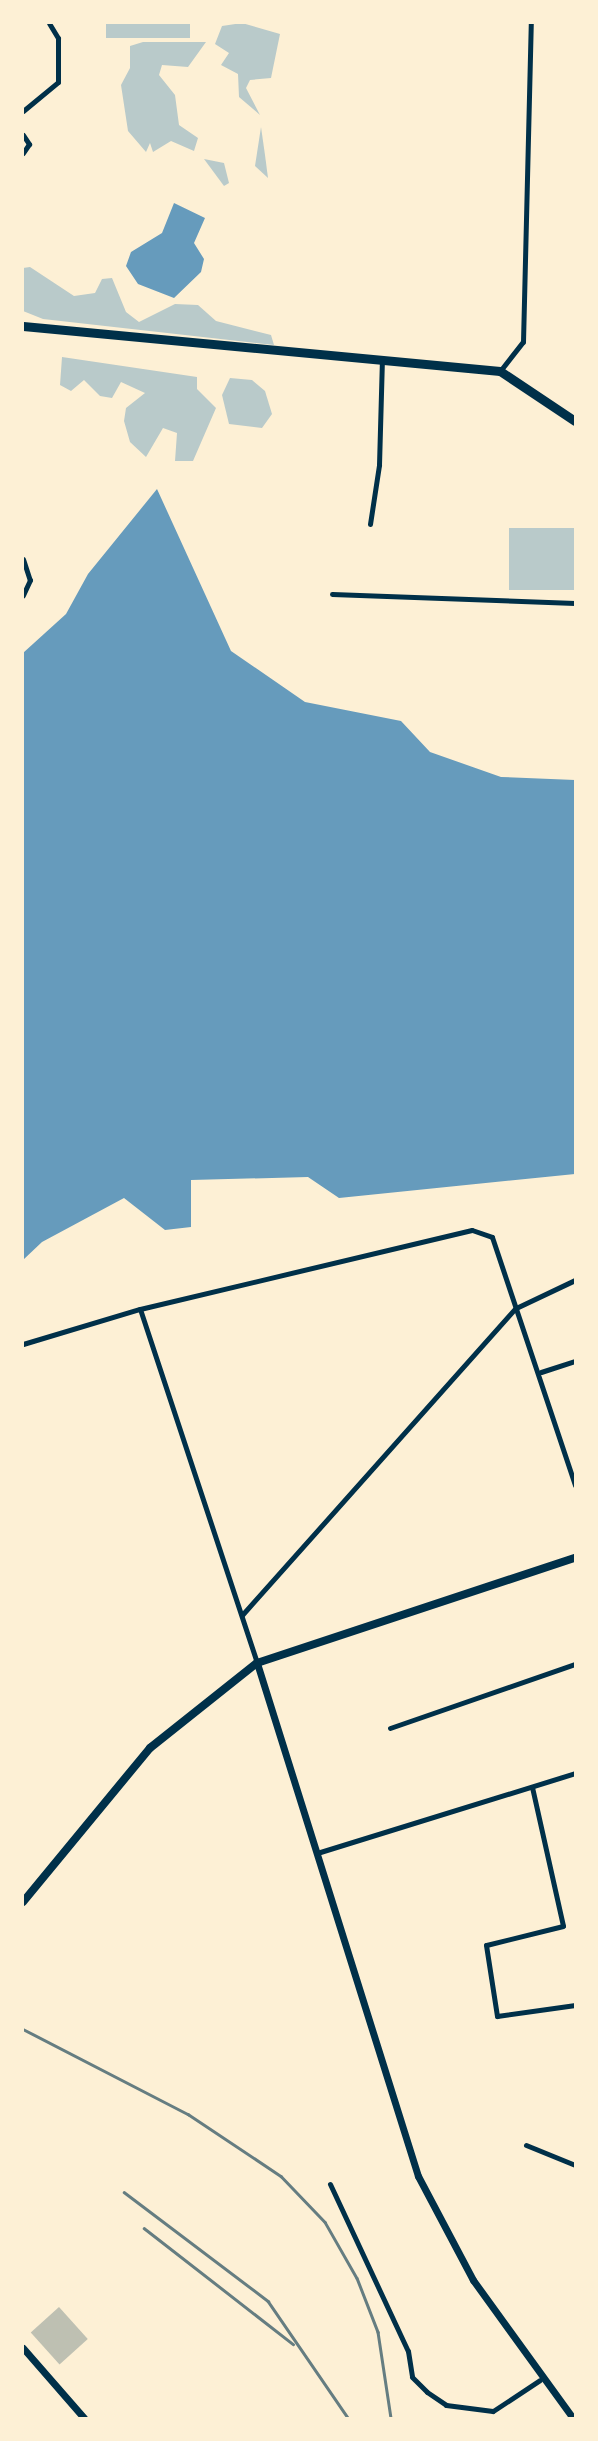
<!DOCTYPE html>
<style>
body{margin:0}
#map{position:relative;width:598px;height:2441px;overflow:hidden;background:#fdf0d5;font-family:"Source Serif 4",serif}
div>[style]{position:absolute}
.green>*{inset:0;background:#b9caca;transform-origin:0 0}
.water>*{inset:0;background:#669bbc}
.building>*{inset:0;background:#bec0b2;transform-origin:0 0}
.minor>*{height:5px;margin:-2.5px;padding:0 2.5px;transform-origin:2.5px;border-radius:2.5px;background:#003049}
.tertiary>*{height:7px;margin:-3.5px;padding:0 3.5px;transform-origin:3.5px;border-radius:3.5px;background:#003049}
.secondary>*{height:8px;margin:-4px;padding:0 4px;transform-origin:4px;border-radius:4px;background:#003049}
.primary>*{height:9px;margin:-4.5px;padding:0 4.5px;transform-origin:4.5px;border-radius:4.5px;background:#003049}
.rail>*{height:2.5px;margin:-1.25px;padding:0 1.25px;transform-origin:1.25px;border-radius:1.25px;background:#657d81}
span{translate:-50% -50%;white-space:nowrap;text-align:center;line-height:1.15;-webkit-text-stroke:7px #fdf0d5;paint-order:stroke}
.frame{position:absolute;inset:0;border:24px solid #fdf0d5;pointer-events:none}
</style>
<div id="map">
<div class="green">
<div style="left:106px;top:23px;width:84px;height:15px"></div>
<div style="clip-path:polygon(242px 23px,280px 34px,271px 78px,250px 80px,246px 88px,260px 115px,239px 97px,238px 74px,221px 65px,229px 53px,215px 44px,222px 26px)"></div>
<div style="clip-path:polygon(143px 42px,206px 42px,188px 67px,162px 65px,159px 75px,175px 95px,179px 125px,198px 138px,194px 151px,171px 141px,153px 152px,150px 143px,146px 152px,128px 131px,121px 85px,130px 68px,130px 46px)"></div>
<div style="clip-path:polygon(261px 127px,265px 155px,268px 178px,255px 166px)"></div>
<div style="clip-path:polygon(204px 159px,224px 163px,229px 183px,224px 186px)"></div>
<div style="clip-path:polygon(30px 267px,74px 296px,95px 293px,102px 279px,112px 278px,126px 312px,139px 322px,175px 304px,198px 305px,216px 321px,271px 335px,274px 345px,43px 319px,23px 311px,23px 268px)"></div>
<div style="clip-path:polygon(62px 357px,197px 377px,197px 389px,216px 408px,193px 461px,175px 461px,177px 433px,163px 428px,146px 457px,130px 442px,124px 421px,126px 408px,145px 393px,121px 382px,112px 398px,100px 396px,84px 380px,71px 391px,60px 385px)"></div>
<div style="clip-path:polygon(230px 378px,252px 380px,265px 391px,272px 414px,262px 428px,229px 424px,222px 395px)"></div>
<div style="left:509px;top:528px;width:66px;height:62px"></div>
</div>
<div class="water">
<div style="clip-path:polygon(174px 203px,205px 218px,194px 243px,204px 259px,201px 272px,174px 298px,138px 284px,126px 266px,131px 252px,162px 233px)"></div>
<div style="clip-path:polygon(157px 489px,231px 651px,305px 702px,401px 721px,430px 752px,501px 777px,575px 780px,575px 1174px,339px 1198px,308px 1177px,191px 1180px,191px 1227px,165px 1230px,124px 1198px,42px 1242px,23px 1260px,23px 653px,66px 614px,88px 574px)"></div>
</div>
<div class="building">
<div style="left:59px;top:2307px;width:43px;height:38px;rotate:48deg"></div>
</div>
<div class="minor">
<div style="left:23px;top:111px;width:45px;rotate:-39.6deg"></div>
<div style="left:58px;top:82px;width:44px;rotate:-90deg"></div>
<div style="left:58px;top:38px;width:17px;rotate:-121deg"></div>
<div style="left:23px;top:135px;width:11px;rotate:56deg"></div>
<div style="left:29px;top:144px;width:11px;rotate:124deg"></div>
<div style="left:500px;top:371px;width:37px;rotate:-52deg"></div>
<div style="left:523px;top:342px;width:319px;rotate:-88.6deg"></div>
<div style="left:370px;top:524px;width:60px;rotate:-81.3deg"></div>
<div style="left:379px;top:465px;width:106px;rotate:-88.4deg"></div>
<div style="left:23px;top:559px;width:22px;rotate:72deg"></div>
<div style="left:30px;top:580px;width:17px;rotate:115deg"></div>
<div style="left:332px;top:594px;width:243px;rotate:2.1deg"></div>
<div style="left:140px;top:1309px;width:373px;rotate:71.7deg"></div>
<div style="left:23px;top:1344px;width:122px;rotate:-16.7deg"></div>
<div style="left:140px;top:1309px;width:341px;rotate:-13.4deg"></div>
<div style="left:472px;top:1230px;width:21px;rotate:19deg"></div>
<div style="left:492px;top:1237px;width:262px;rotate:71.5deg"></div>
<div style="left:541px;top:1372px;width:36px;rotate:-18deg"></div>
<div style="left:242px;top:1615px;width:411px;rotate:-48.3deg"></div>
<div style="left:516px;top:1308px;width:65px;rotate:-25.4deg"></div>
<div style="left:390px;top:1728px;width:196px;rotate:-19.1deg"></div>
<div style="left:532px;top:1787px;width:142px;rotate:77.4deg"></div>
<div style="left:563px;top:1926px;width:79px;rotate:166.1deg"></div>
<div style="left:486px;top:1945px;width:72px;rotate:81.2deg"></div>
<div style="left:497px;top:2016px;width:79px;rotate:-8deg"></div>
<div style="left:317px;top:1853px;width:270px;rotate:-17.2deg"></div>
<div style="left:526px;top:2145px;width:53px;rotate:22.2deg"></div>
<div style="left:330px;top:2184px;width:184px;rotate:65deg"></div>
<div style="left:408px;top:2351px;width:26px;rotate:81deg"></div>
<div style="left:412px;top:2377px;width:21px;rotate:45deg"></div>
<div style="left:427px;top:2392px;width:23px;rotate:34deg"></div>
<div style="left:446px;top:2405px;width:47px;rotate:7.3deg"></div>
<div style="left:493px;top:2411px;width:56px;rotate:-33.4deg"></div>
</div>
<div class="tertiary">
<div style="left:257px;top:1663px;width:538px;rotate:72.58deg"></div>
<div style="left:418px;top:2176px;width:118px;rotate:62.1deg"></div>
<div style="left:473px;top:2280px;width:170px;rotate:54.1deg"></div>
<div style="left:23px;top:2348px;width:93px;rotate:48.9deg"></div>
</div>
<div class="secondary">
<div style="left:23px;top:1902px;width:200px;rotate:-50.5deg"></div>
<div style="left:150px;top:1748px;width:137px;rotate:-38.5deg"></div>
<div style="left:257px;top:1663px;width:335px;rotate:-18.3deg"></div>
</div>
<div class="primary">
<div style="left:23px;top:326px;width:479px;rotate:5.4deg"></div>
<div style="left:500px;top:371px;width:90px;rotate:33.7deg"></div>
</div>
<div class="rail">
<div style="left:23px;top:2029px;width:186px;rotate:27.3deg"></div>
<div style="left:188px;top:2114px;width:112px;rotate:33.7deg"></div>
<div style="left:281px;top:2176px;width:64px;rotate:46.3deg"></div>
<div style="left:325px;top:2222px;width:64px;rotate:60.3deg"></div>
<div style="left:357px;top:2278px;width:58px;rotate:68.7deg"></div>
<div style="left:378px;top:2332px;width:87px;rotate:81.4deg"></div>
<div style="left:124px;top:2192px;width:181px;rotate:37.1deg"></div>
<div style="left:268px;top:2301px;width:142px;rotate:55.6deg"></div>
<div style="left:144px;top:2228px;width:189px;rotate:37.9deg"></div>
</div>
<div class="frame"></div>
</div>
